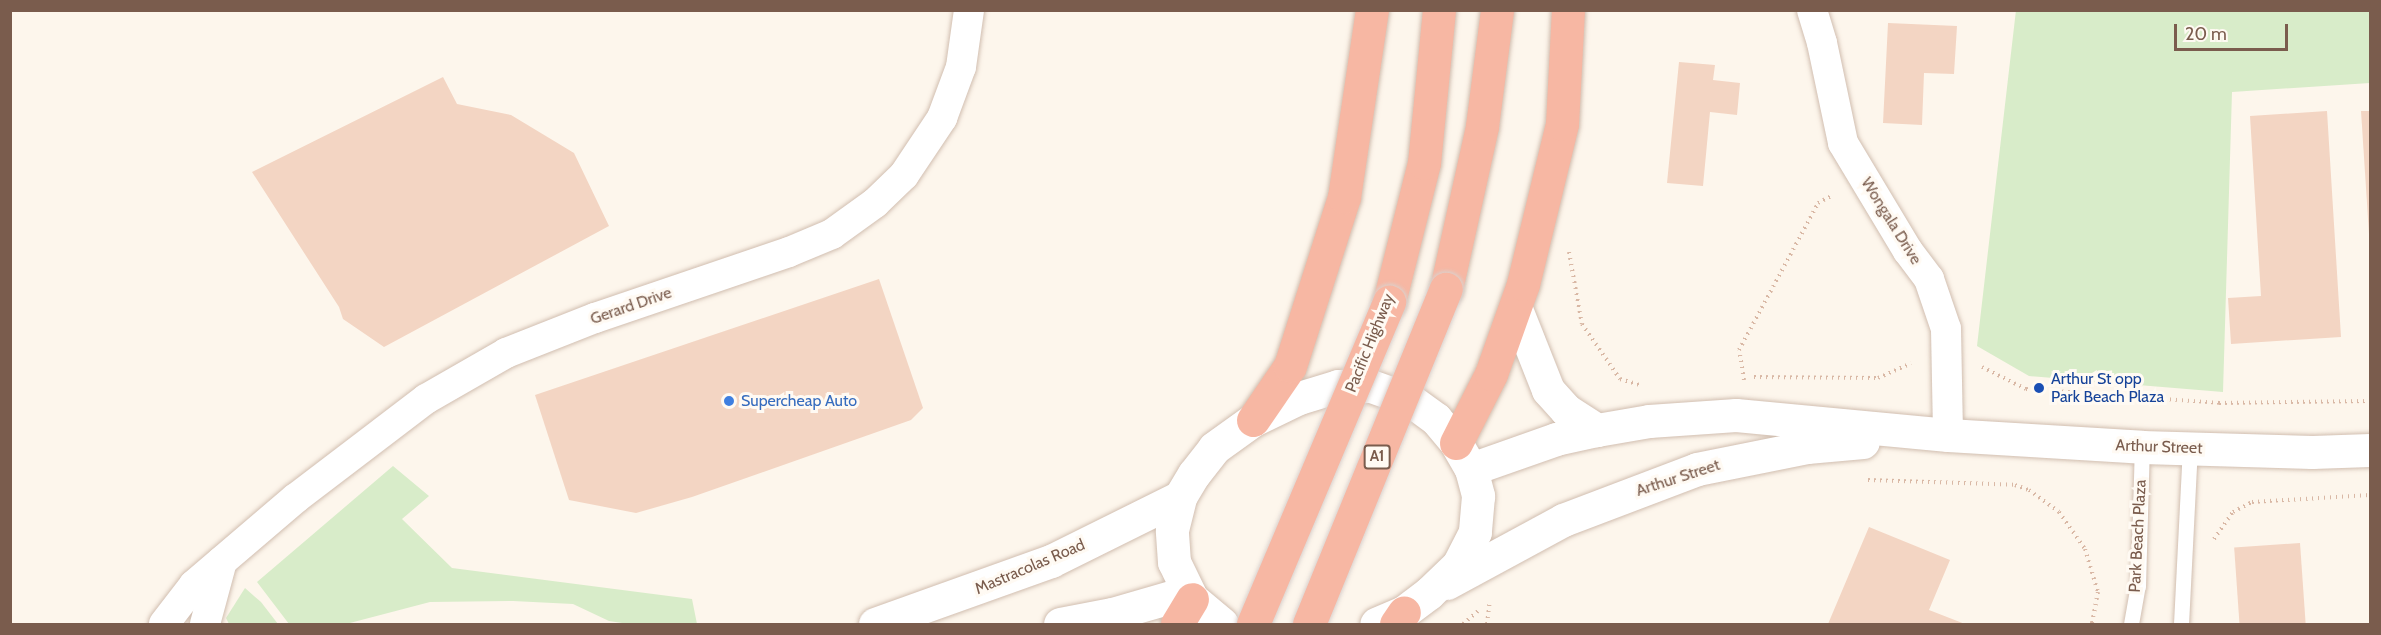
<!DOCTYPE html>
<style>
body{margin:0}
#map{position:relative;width:2381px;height:635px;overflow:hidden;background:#fdf6ec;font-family:Cabin,sans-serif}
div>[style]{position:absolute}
.green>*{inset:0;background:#d8ecc9}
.building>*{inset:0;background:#f3d5c3;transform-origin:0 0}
.path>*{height:4px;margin-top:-2px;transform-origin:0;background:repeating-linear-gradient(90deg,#d9b8a5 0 1.5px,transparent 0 6px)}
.roads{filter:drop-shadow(0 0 2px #d1beb0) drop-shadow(0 0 2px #d1beb0)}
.lane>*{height:15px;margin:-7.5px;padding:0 7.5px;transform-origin:7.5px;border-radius:7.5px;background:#fff}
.street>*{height:30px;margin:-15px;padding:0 15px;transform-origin:15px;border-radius:15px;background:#fff}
.secondary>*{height:33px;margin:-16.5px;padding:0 16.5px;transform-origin:16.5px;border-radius:16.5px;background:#fff}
.highway>*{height:33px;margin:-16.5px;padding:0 16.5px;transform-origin:16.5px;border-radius:16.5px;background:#f7b7a3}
.bridges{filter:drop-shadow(0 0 2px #dad1cd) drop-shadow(0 0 2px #dad1cd)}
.highway-bridge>*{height:33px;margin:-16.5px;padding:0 16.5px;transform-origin:16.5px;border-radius:16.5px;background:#f7b7a3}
.dots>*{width:16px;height:16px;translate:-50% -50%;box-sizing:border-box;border:3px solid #fffaf3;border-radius:50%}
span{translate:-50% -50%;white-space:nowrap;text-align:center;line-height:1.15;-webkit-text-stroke:6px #fffaf3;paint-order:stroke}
.shield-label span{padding:2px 4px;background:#fffaf3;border:2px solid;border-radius:4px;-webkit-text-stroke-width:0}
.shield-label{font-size:15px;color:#7a5c4d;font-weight:700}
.street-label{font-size:16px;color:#7a5c4d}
.transit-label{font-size:16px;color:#164399}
.left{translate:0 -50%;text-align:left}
.shop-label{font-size:16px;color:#366cbe}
.frame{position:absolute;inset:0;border:12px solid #7a5c4d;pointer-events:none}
.scale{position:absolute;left:2174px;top:24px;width:114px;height:27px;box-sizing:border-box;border:3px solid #7a5c4d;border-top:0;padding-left:8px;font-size:18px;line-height:21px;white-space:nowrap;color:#7a5c4d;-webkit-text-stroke:4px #fffaf3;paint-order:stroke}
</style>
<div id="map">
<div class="green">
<div style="clip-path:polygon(2016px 10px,2370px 11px,2370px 83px,2232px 92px,2223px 392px,2029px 376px,1977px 346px)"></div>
<div style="clip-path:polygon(393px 466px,429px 496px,402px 519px,452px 568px,692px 599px,697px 624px,629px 624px,609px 621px,573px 604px,513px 601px,430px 602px,346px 624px,289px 624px,257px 582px)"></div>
<div style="clip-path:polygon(245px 588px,261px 602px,278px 624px,229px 624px,226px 618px)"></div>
</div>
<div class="building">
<div style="clip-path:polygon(1888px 23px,1957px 26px,1954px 74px,1924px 73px,1922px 125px,1883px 123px)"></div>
<div style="clip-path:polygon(1679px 62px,1715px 65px,1713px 80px,1740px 83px,1737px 115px,1710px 112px,1703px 186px,1667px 183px)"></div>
<div style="clip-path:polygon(443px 77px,457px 104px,511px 115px,574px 153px,609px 226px,384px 347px,343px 319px,339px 307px,252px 172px)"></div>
<div style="clip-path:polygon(2327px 111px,2341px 337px,2231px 344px,2228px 298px,2261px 296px,2250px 116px)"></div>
<div style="clip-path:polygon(2361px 111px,2370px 111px,2370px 234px,2369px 234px)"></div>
<div style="clip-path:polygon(879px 279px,923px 408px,911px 420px,692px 497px,636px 513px,569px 500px,535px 395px)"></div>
<div style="clip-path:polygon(1869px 527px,1950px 560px,1929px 610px,1965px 624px,1828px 624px)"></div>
<div style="left:2300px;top:543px;width:81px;height:66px;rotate:86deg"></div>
</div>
<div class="path">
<div style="left:1569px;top:252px;width:73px;rotate:79.8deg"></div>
<div style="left:1582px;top:324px;width:67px;rotate:55.4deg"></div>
<div style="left:1620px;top:379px;width:21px;rotate:17deg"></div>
<div style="left:1982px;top:367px;width:49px;rotate:26.6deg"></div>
<div style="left:2026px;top:389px;width:194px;rotate:4.1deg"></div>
<div style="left:2219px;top:403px;width:151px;rotate:-0.8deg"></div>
<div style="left:1754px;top:377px;width:124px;rotate:0.5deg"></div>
<div style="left:1878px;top:378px;width:36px;rotate:-24deg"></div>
<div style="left:1744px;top:380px;width:30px;rotate:-99deg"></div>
<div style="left:1739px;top:350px;width:167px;rotate:-61.7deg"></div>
<div style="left:1818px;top:203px;width:17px;rotate:-28deg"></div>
<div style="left:1868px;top:480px;width:147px;rotate:1.9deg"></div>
<div style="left:2015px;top:485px;width:15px;rotate:20deg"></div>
<div style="left:2029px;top:490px;width:37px;rotate:36deg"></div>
<div style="left:2059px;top:512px;width:45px;rotate:54.9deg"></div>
<div style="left:2085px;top:549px;width:45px;rotate:73.2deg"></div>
<div style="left:2098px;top:592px;width:33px;rotate:101deg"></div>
<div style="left:2214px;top:539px;width:33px;rotate:-55deg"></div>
<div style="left:2233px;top:512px;width:21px;rotate:-28deg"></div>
<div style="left:2252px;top:502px;width:118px;rotate:-3.4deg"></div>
<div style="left:1463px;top:624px;width:23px;rotate:-41deg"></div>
<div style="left:1487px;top:624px;width:23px;rotate:-83deg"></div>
</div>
<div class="roads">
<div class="lane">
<div style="left:2131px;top:624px;width:39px;rotate:-80deg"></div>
<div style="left:2138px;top:586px;width:139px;rotate:-88.4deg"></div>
<div style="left:2181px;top:624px;width:176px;rotate:-87.1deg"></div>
</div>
<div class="street">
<div style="left:1812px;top:10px;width:34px;rotate:73deg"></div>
<div style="left:1822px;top:43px;width:102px;rotate:78.1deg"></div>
<div style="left:1843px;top:143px;width:126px;rotate:59deg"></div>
<div style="left:1908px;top:251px;width:35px;rotate:53deg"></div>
<div style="left:1929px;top:279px;width:53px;rotate:71.2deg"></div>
<div style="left:1946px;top:329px;width:106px;rotate:88.9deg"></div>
<div style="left:164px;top:624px;width:49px;rotate:-52.4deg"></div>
<div style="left:194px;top:585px;width:134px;rotate:-40.5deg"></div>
<div style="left:296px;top:498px;width:163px;rotate:-37.3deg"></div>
<div style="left:426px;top:399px;width:92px;rotate:-29.9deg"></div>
<div style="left:506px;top:353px;width:96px;rotate:-21.5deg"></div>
<div style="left:595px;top:318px;width:205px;rotate:-18.8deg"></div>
<div style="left:789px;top:252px;width:47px;rotate:-22.7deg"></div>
<div style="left:832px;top:234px;width:53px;rotate:-35.8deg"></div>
<div style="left:875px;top:203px;width:40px;rotate:-44deg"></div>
<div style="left:904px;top:175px;width:69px;rotate:-56.3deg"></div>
<div style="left:942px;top:118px;width:54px;rotate:-69.6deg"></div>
<div style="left:961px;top:67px;width:58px;rotate:-82deg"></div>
<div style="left:205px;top:624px;width:65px;rotate:-74.9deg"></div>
</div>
<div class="secondary">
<div style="left:1516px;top:309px;width:87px;rotate:68.4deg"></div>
<div style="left:1548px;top:390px;width:27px;rotate:48deg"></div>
<div style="left:1566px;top:410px;width:37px;rotate:33deg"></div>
<div style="left:1471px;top:469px;width:90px;rotate:-19.4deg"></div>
<div style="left:1556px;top:439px;width:42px;rotate:-12.4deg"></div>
<div style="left:1597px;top:430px;width:53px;rotate:-9.8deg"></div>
<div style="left:1649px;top:421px;width:87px;rotate:-3.9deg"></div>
<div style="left:1736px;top:415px;width:213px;rotate:5.4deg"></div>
<div style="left:1948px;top:435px;width:194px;rotate:3.5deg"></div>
<div style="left:2142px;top:447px;width:170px;rotate:1.7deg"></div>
<div style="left:2312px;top:452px;width:58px;rotate:-2deg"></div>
<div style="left:1447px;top:583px;width:132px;rotate:-28.5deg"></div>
<div style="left:1563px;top:520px;width:143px;rotate:-20.8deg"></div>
<div style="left:1697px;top:469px;width:112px;rotate:-11.3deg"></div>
<div style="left:1807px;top:447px;width:56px;rotate:-5.1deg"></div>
<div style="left:875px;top:624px;width:187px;rotate:-19.7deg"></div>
<div style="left:1051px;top:561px;width:144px;rotate:-26.4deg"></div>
<div style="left:1060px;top:624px;width:53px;rotate:-10.9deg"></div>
<div style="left:1112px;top:614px;width:79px;rotate:-16.1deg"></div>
<div style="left:1222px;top:624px;width:39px;rotate:-140deg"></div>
<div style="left:1192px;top:599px;width:41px;rotate:-115.9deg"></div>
<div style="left:1174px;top:562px;width:32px;rotate:-94deg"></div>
<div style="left:1172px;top:530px;width:34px;rotate:-76deg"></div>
<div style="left:1180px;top:497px;width:27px;rotate:-59deg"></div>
<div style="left:1194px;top:474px;width:33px;rotate:-52deg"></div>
<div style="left:1214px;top:448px;width:48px;rotate:-35.7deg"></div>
<div style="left:1253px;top:420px;width:51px;rotate:-25.6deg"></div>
<div style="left:1299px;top:398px;width:41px;rotate:-17.1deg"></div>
<div style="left:1338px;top:386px;width:33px"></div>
<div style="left:1371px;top:386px;width:41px;rotate:19.7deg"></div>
<div style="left:1410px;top:400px;width:32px;rotate:36deg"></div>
<div style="left:1436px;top:419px;width:31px;rotate:50deg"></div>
<div style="left:1456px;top:443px;width:30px;rotate:60deg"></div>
<div style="left:1471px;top:469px;width:28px;rotate:75deg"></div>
<div style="left:1478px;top:496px;width:36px;rotate:95deg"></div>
<div style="left:1475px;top:532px;width:36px;rotate:117deg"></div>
<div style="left:1459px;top:564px;width:42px;rotate:136deg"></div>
<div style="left:1429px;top:593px;width:31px;rotate:143deg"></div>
<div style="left:1404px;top:612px;width:30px;rotate:157deg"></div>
</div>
<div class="highway">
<div style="left:1446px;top:289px;width:167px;rotate:-77.5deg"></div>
<div style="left:1482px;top:126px;width:117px;rotate:-82.6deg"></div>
<div style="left:1389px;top:302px;width:143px;rotate:-75.9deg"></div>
<div style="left:1424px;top:163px;width:154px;rotate:-84.4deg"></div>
<div style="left:1253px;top:420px;width:65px;rotate:-55.6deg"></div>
<div style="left:1290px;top:366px;width:177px;rotate:-72.3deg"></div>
<div style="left:1344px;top:197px;width:189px;rotate:-81.5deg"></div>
<div style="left:1456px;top:443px;width:77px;rotate:-63.1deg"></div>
<div style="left:1491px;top:374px;width:96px;rotate:-70.4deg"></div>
<div style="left:1523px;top:284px;width:165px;rotate:-76.3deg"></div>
<div style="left:1562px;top:124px;width:114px;rotate:-87deg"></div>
<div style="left:1177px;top:624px;width:29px;rotate:-59deg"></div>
<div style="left:1396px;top:624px;width:14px;rotate:-56deg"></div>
</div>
</div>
<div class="bridges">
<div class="highway-bridge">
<div style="left:1253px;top:624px;width:350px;rotate:-67.1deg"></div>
<div style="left:1309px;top:624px;width:362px;rotate:-67.8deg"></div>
</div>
</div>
<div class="dots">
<div style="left:2039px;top:388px;background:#1a4fb4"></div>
<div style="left:729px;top:401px;background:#3f7fe0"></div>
</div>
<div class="shield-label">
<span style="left:1377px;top:457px">A1</span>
</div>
<div class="street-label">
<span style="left:1891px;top:221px;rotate:58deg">Wongala Drive</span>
<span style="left:631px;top:306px;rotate:-19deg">Gerard Drive</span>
<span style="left:1370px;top:343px;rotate:-68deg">Pacific Highway</span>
<span style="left:2159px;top:447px;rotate:2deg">Arthur Street</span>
<span style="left:1678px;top:478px;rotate:-18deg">Arthur Street</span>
<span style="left:2138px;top:536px;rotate:-87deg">Park Beach Plaza</span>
<span style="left:1030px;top:567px;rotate:-23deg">Mastracolas Road</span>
</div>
<div class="transit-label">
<span class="left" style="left:2051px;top:388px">Arthur St opp<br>Park Beach Plaza</span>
</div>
<div class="shop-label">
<span class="left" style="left:741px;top:401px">Supercheap Auto</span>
</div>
<div class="frame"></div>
<div class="scale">20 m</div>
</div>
